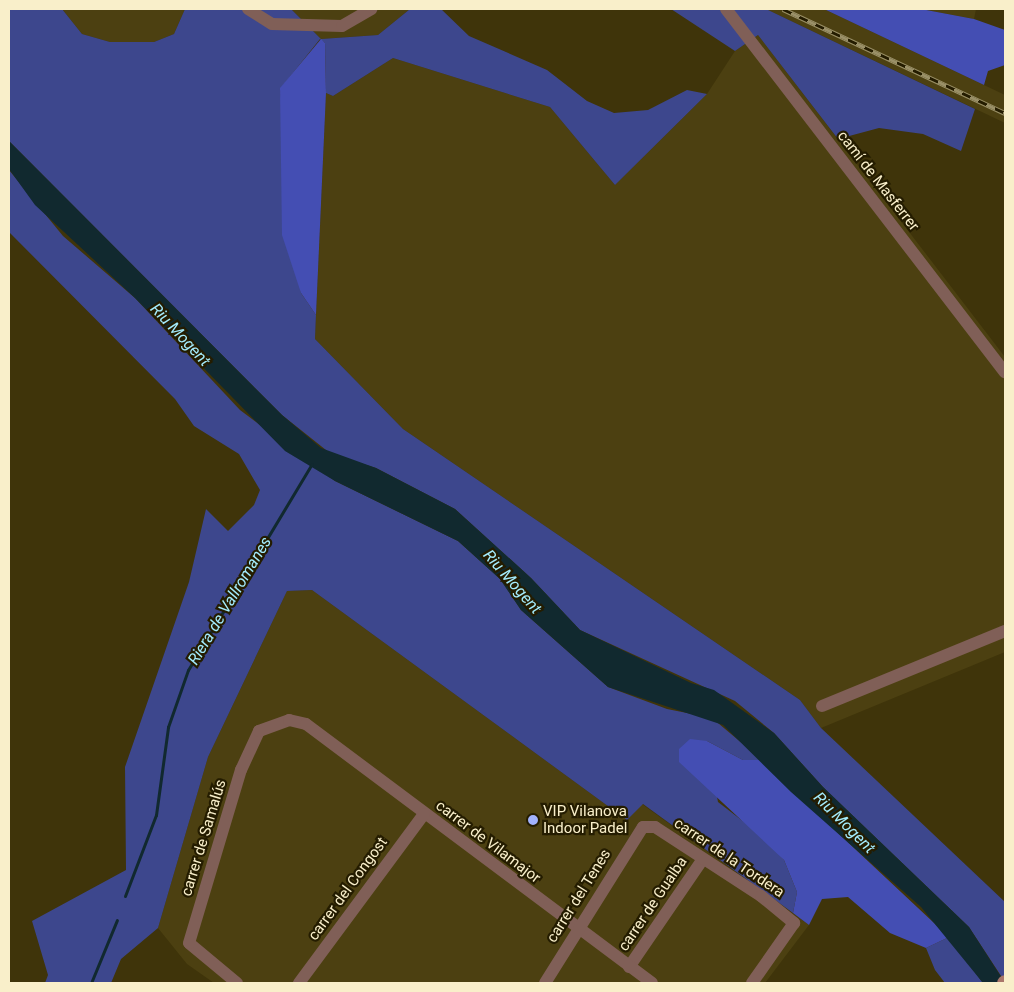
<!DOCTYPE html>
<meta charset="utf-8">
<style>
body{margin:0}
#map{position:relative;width:1014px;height:992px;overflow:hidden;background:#3f340a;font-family:Roboto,sans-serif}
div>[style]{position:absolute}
.built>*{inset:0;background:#4c4011}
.green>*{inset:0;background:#3d478d}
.forest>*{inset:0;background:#444eb3}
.water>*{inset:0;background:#11292f}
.stream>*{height:3px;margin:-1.5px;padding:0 1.5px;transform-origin:1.5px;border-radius:1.5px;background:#11292f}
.minor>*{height:12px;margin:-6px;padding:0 6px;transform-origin:6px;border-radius:6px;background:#805f57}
.secondary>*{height:14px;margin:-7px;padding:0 7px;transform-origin:7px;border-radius:7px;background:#a9766a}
.rail>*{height:5px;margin-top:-2.5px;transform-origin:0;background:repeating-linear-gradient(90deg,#241c00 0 9px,#9a9068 0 18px);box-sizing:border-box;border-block:1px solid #9a9068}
.dots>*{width:14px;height:14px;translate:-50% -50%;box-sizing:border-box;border:2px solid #241c00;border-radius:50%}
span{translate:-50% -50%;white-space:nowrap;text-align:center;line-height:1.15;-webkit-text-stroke:4.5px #241c00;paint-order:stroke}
.street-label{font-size:15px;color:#f9efca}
.poi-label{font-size:15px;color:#f9efca}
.left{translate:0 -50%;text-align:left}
.water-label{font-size:16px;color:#a4ecfd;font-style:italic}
.frame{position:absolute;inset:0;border:10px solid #f9efca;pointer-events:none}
</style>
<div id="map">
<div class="built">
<div style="clip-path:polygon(62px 9px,185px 9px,174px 34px,154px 42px,110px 42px,82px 34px)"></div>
<div style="clip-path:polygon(291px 9px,410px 9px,378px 35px,321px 39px)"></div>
<div style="clip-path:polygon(766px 9px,824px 9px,1005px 95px,1005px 123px)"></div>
<div style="clip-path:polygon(921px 9px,976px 9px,974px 19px)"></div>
<div style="clip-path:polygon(758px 35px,1005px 357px,1005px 652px,821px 728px,800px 700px,403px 429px,315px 339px,326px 93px,333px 96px,393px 58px,550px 107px,615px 185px,707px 94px,735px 51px)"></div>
<div style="clip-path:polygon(312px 590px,627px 820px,642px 804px,809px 925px,765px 983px,214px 983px,187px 964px,158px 928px,208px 757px,287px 591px)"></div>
</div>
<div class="green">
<div style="clip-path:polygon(9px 9px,62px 9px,82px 34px,110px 42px,154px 42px,174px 34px,185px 9px,291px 9px,321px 39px,378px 35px,410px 9px,441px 9px,469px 36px,547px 70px,587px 101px,614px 113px,648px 110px,687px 90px,707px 94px,615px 185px,550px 107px,393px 58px,333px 96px,326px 93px,325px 43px,320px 39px,280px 89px,301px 293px,316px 315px,315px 339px,403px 429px,800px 700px,821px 728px,1005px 902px,1005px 982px,969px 927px,823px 787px,774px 733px,735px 701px,580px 630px,531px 578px,455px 509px,376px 468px,331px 454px,282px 415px,9px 141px)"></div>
<div style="clip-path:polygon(671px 9px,766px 9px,975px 109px,961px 151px,923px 134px,879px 128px,838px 139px,758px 35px,735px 51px)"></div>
<div style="clip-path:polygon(9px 170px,63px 236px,135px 298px,240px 410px,335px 481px,458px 541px,500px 579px,521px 610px,608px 687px,667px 709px,712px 718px,756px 755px,760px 760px,743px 760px,707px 741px,718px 802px,766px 839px,784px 860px,797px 892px,793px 913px,643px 804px,627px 820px,312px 590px,287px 591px,208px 757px,158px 928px,121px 959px,111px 983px,45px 983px,48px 975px,32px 921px,126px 870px,125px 767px,189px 582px,206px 509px,228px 531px,254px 505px,260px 490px,239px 454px,194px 426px,175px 399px,9px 232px)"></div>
<div style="clip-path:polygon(949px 937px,977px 975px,983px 983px,945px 983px,935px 970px,926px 948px)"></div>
</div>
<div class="forest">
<div style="clip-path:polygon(824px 9px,921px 9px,974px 19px,1005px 30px,1005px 65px,988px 71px,984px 85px)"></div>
<div style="clip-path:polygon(321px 39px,325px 43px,326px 93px,316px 315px,301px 293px,282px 235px,280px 88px)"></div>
<div style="clip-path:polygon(690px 739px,707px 741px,743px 760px,760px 760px,949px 937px,926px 948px,890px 933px,848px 897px,822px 899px,809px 925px,793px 913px,797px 892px,784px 860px,679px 762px,679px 749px)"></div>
</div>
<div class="water">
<div style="clip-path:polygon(9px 141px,282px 415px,321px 448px,376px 468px,455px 509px,531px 578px,580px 630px,691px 683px,714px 690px,774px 733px,823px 787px,969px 927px,1005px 983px,983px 983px,921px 907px,791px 792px,723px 725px,608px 687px,521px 610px,500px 579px,458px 541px,335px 481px,285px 451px,135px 298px,35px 205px,9px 169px)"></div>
</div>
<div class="stream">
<div style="left:125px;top:896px;width:87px;rotate:-69.1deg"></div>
<div style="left:156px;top:815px;width:89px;rotate:-82.2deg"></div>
<div style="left:168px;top:727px;width:60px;rotate:-70.7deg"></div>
<div style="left:188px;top:670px;width:240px;rotate:-59deg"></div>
<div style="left:91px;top:983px;width:68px;rotate:-67.6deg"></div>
</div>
<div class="minor">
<div style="left:248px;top:9px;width:28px;rotate:32deg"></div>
<div style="left:272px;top:24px;width:70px;rotate:1.6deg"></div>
<div style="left:342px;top:26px;width:34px;rotate:-30deg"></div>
<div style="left:726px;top:9px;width:458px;rotate:52.5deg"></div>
<div style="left:822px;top:706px;width:198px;rotate:-22.3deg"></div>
<div style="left:629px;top:967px;width:131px;rotate:-55.6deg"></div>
<div style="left:237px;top:983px;width:62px;rotate:-140.2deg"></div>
<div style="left:189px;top:943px;width:181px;rotate:-73.3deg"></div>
<div style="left:241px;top:770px;width:43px;rotate:-65.2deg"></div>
<div style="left:259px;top:731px;width:32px;rotate:-20deg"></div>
<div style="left:289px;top:720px;width:17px;rotate:13deg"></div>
<div style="left:306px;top:724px;width:432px;rotate:36.8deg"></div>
<div style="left:299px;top:983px;width:210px;rotate:-53.5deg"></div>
<div style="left:545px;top:983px;width:184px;rotate:-57.9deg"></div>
<div style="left:643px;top:827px;width:12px"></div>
<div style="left:655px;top:827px;width:126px;rotate:33.1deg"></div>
<div style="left:761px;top:896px;width:43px;rotate:39.3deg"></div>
<div style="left:794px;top:923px;width:73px;rotate:125deg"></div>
</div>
<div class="secondary">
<div style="left:1004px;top:983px;width:1px;rotate:-45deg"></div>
</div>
<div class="rail">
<div style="left:783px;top:9px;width:245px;rotate:25.1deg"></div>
</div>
<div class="dots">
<div style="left:533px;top:820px;background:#a2b2fd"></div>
</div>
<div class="street-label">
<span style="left:878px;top:181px;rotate:52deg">camí de Masferrer</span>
<span style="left:204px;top:838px;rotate:-73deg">carrer de Samalús</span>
<span style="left:488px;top:842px;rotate:37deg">carrer de Vilamajor</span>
<span style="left:729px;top:858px;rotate:34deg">carrer de la Tordera</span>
<span style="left:348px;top:889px;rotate:-54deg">carrer del Congost</span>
<span style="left:579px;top:896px;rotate:-58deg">carrer del Tenes</span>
<span style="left:653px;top:904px;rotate:-56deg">carrer de Gualba</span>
</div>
<div class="poi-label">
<span class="left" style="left:543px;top:820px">VIP Vilanova<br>Indoor Padel</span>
</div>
<div class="water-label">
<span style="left:180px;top:335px;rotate:47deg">Riu Mogent</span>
<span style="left:512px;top:582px;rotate:49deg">Riu Mogent</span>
<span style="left:230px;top:601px;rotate:-59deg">Riera de Vallromanes</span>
<span style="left:844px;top:823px;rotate:45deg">Riu Mogent</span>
</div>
<div class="frame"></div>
</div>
